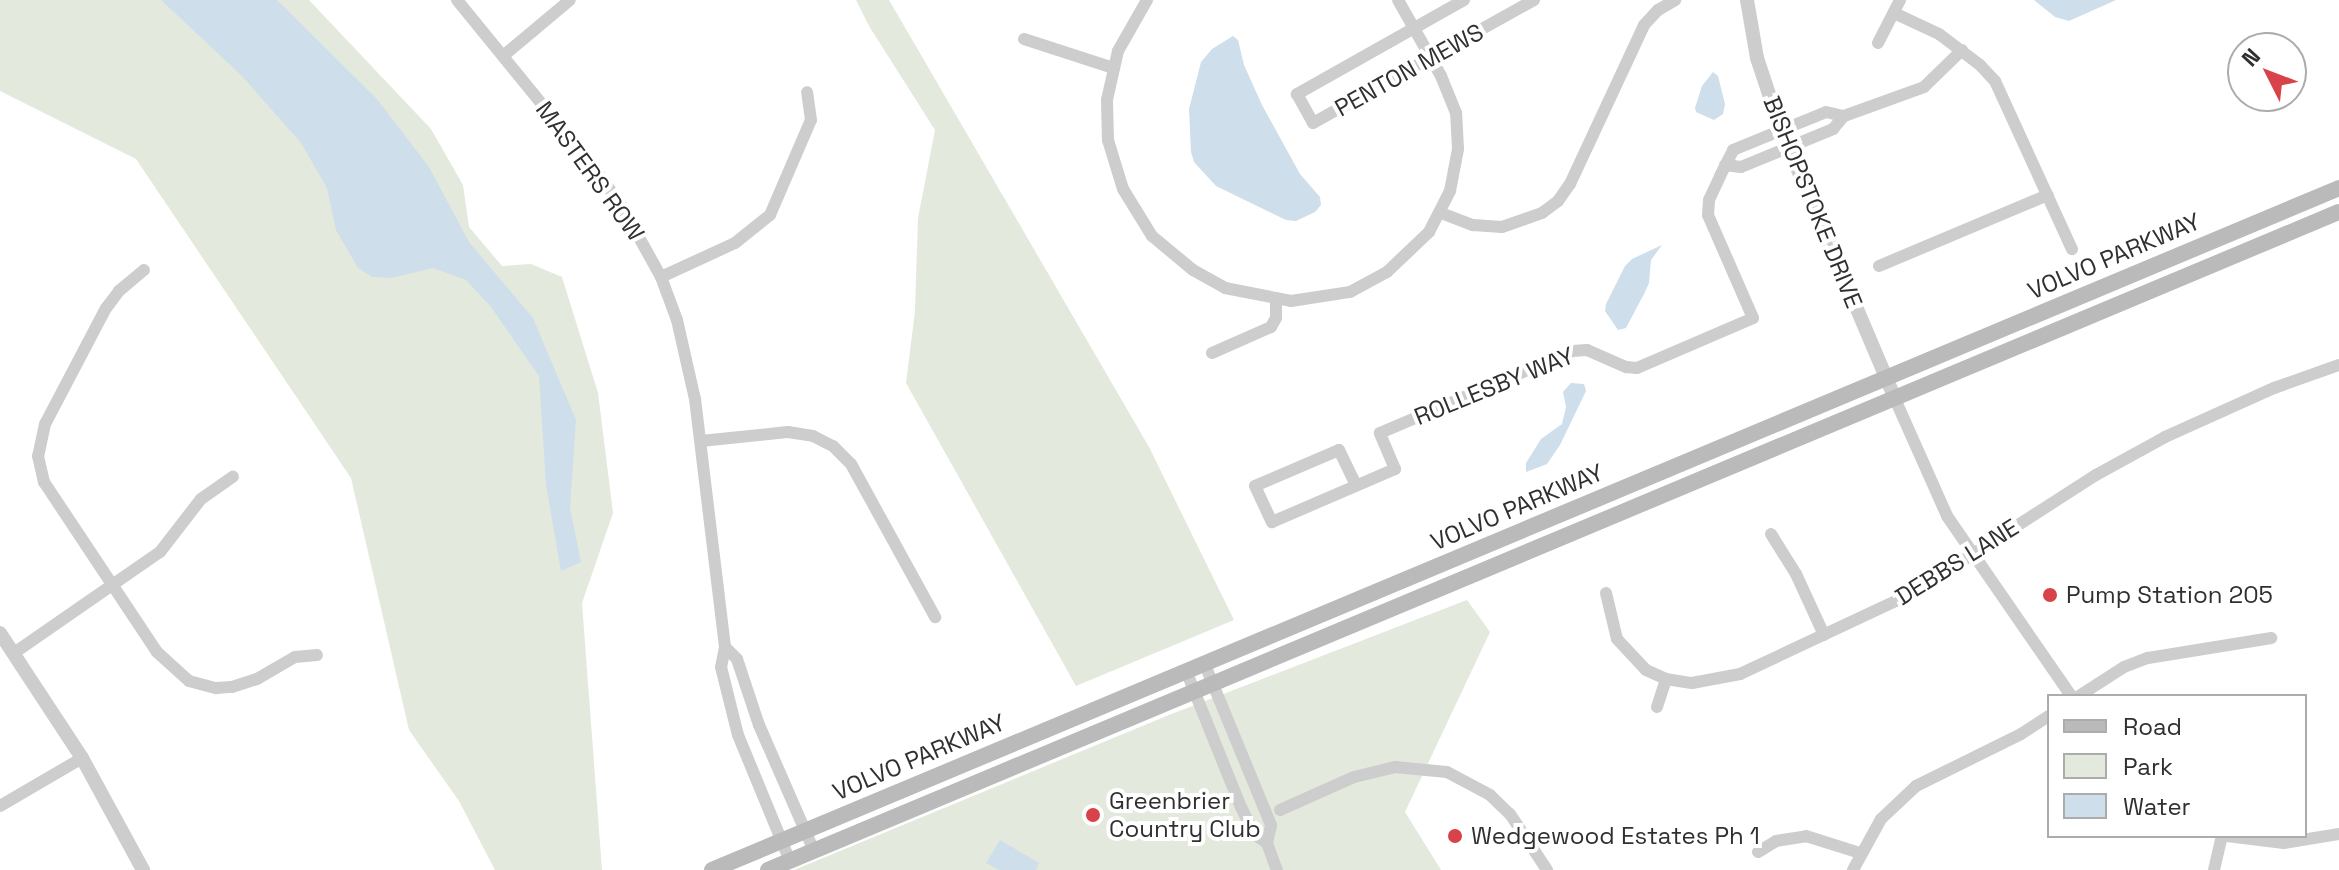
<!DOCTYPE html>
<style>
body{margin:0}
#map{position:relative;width:2339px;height:870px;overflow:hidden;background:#fff;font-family:"Space Grotesk",sans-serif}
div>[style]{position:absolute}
.green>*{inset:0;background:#e3e9dd}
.water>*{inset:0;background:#cedeea}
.minor>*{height:12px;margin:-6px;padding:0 6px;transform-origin:6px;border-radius:6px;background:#cdcdcd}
.tertiary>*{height:14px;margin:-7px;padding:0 7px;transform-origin:7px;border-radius:7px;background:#cdcdcd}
.secondary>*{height:16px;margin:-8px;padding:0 8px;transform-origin:8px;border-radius:8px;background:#bababa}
.dots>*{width:22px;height:22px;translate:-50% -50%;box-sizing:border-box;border:4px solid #fff;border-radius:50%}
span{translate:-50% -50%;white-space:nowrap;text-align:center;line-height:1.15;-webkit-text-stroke:8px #fff;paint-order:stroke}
.street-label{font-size:24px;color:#303030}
.poi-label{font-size:24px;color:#303030}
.left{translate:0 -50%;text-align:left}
.legend{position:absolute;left:2047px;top:694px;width:260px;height:144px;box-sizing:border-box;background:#fff;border:2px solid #acacac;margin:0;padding:10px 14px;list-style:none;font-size:24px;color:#303030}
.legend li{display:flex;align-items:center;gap:16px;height:40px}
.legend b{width:40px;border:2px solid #acacac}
.north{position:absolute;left:2227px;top:32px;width:80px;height:80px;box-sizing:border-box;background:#fff;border:2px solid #acacac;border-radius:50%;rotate:312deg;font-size:22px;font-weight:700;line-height:32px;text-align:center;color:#303030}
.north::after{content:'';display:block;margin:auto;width:28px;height:36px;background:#d84249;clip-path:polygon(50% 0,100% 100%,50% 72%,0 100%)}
</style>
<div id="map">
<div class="green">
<div style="clip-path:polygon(0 0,309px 0,431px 129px,463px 185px,469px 227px,502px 266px,531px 264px,562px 277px,598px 393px,613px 513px,582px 603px,602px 870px,495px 870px,459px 801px,409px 730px,351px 478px,136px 159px,0 91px)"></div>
<div style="clip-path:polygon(856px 0,889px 0,1149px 447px,1234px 620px,1076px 686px,906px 383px,915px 311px,918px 218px,935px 130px,869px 26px)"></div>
<div style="clip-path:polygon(1467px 600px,1490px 632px,1405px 812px,1441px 870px,794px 870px,1169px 715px)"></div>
</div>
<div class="water">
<div style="clip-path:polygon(161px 0,277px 0,377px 99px,429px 167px,469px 242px,533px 318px,576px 420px,570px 508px,581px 562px,561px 571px,546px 485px,539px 376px,491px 307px,466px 280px,433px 268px,391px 278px,372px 277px,358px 268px,336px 230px,327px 188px,301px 143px,242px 76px)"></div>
<div style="clip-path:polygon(2034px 0,2116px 0,2069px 21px,2055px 17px)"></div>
<div style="clip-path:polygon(1233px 36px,1238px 40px,1244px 65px,1262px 105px,1300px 174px,1320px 197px,1321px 205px,1315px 212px,1296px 221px,1286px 220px,1216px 186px,1194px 162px,1191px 152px,1189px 109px,1201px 62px,1212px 49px)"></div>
<div style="clip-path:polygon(1713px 72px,1718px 76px,1725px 104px,1723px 114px,1714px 120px,1696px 112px,1695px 108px,1702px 86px)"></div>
<div style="clip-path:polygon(1662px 245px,1651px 260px,1649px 283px,1644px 294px,1626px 328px,1618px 330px,1605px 311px,1606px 304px,1625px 266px,1632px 259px)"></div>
<div style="clip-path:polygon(1571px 383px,1584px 384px,1586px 391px,1560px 445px,1547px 464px,1526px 472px,1526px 463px,1541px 439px,1562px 424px,1566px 407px,1563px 392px)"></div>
<div style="clip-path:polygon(1000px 840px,1039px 863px,1036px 870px,999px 870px,986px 863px)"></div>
</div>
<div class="minor">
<div style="left:457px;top:0;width:218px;rotate:50.8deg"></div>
<div style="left:595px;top:169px;width:44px;rotate:54.2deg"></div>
<div style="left:621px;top:205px;width:82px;rotate:60.9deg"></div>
<div style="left:661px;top:277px;width:46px;rotate:69.6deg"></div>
<div style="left:677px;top:320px;width:81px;rotate:77.2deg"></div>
<div style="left:695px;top:399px;width:250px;rotate:83.1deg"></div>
<div style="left:725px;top:647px;width:20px;rotate:101deg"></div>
<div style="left:721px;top:667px;width:70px;rotate:76deg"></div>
<div style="left:738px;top:735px;width:136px;rotate:67.6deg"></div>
<div style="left:1147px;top:0;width:59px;rotate:119.6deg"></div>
<div style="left:1118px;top:51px;width:50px;rotate:102.7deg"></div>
<div style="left:1107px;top:100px;width:40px;rotate:88.6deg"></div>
<div style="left:1108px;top:140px;width:51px;rotate:73deg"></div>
<div style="left:1123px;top:189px;width:55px;rotate:58.3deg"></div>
<div style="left:1152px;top:236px;width:53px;rotate:39.7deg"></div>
<div style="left:1193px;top:270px;width:37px;rotate:29deg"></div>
<div style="left:1225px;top:288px;width:67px;rotate:11.1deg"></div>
<div style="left:1291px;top:301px;width:60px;rotate:-8.7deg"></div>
<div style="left:1350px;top:292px;width:42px;rotate:-28.4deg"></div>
<div style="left:1387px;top:272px;width:58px;rotate:-43.6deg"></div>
<div style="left:1429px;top:232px;width:46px;rotate:-62.9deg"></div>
<div style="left:1450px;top:191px;width:43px;rotate:-79.2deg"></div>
<div style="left:1458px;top:149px;width:36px;rotate:-93deg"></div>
<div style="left:1456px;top:113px;width:40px;rotate:-112deg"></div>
<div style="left:1441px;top:76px;width:87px;rotate:-119.5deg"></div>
<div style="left:1464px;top:0;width:192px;rotate:150.6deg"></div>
<div style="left:1297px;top:94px;width:33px;rotate:61deg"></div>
<div style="left:1313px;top:123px;width:253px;rotate:-29.1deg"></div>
<div style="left:1894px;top:13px;width:50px;rotate:25deg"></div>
<div style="left:1939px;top:34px;width:51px;rotate:37.1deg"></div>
<div style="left:1980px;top:65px;width:22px;rotate:47deg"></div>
<div style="left:1995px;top:81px;width:185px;rotate:65.4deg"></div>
<div style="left:1024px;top:39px;width:94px;rotate:18deg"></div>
<div style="left:1878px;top:43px;width:48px;rotate:-62.9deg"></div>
<div style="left:503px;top:56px;width:87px;rotate:-39.9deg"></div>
<div style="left:1725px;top:165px;width:16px;rotate:7deg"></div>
<div style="left:1741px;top:167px;width:100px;rotate:-22.4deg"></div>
<div style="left:1833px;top:129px;width:17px;rotate:-50deg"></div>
<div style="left:1844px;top:116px;width:85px;rotate:-19.9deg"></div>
<div style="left:1924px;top:87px;width:53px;rotate:-44.2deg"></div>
<div style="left:1441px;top:213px;width:34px;rotate:21deg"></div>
<div style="left:1473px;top:225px;width:29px;rotate:4deg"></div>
<div style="left:1502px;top:227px;width:42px;rotate:-19.3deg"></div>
<div style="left:1542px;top:213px;width:20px;rotate:-37deg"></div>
<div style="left:1558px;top:201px;width:21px;rotate:-55deg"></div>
<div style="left:1570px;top:184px;width:175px;rotate:-65deg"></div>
<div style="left:1644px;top:25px;width:21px;rotate:-47deg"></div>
<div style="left:1658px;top:10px;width:20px;rotate:-30deg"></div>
<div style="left:1879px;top:266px;width:183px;rotate:-22.8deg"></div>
<div style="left:144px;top:270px;width:33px;rotate:140deg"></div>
<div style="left:119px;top:291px;width:21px;rotate:127deg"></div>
<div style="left:106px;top:308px;width:131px;rotate:117.7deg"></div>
<div style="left:45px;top:424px;width:33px;rotate:102deg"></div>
<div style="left:38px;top:456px;width:27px;rotate:77deg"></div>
<div style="left:44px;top:482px;width:204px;rotate:56.4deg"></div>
<div style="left:157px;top:652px;width:43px;rotate:42.2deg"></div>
<div style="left:189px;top:681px;width:28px;rotate:15deg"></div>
<div style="left:216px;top:688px;width:16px;rotate:-4deg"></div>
<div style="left:232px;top:687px;width:26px;rotate:-18deg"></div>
<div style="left:257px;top:679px;width:44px;rotate:-30.1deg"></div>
<div style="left:295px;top:657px;width:22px;rotate:-5deg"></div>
<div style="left:661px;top:277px;width:81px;rotate:-24.7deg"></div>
<div style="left:735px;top:243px;width:45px;rotate:-38.7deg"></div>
<div style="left:770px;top:215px;width:103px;rotate:-66.7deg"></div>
<div style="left:811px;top:120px;width:28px;rotate:-98deg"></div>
<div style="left:1212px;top:353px;width:64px;rotate:-23.8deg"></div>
<div style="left:1271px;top:327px;width:10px;rotate:-61deg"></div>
<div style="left:1276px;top:318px;width:20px;rotate:-90deg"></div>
<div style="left:1895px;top:399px;width:128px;rotate:66deg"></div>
<div style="left:1947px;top:516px;width:219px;rotate:55.4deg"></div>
<div style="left:701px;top:441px;width:87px;rotate:-5.9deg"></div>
<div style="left:788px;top:432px;width:25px;rotate:9deg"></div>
<div style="left:813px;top:436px;width:22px;rotate:27deg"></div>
<div style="left:833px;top:446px;width:25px;rotate:45deg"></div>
<div style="left:851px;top:464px;width:175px;rotate:61.2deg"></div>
<div style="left:1356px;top:485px;width:39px;rotate:-116deg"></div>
<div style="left:1339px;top:450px;width:91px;rotate:156.8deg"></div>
<div style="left:1255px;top:486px;width:40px;rotate:65deg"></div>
<div style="left:1272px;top:522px;width:134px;rotate:-23.3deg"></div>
<div style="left:1395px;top:469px;width:39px;rotate:-113deg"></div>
<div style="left:1380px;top:433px;width:209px;rotate:-23.1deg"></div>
<div style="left:1572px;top:351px;width:15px;rotate:-4deg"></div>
<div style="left:1587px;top:350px;width:43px;rotate:23.6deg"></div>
<div style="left:1626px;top:367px;width:11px;rotate:5deg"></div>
<div style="left:1637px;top:368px;width:126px;rotate:-23.3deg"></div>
<div style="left:1753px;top:318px;width:112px;rotate:-113.6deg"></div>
<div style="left:1708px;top:215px;width:15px;rotate:-86deg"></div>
<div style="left:1709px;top:200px;width:26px;rotate:-65deg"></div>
<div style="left:1720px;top:176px;width:29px;rotate:-63deg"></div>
<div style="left:1733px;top:150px;width:100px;rotate:-22.2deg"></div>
<div style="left:1826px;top:112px;width:18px;rotate:13deg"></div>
<div style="left:1771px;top:534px;width:47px;rotate:58deg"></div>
<div style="left:1796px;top:574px;width:67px;rotate:65.3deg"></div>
<div style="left:1606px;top:593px;width:47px;rotate:76.6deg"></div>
<div style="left:1617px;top:639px;width:42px;rotate:46.9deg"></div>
<div style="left:1646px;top:670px;width:22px;rotate:24deg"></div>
<div style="left:1666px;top:679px;width:26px;rotate:9deg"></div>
<div style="left:1692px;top:683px;width:49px;rotate:-10.6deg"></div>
<div style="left:1740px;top:674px;width:187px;rotate:-25.1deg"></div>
<div style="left:1909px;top:595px;width:222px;rotate:-32.7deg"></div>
<div style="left:2096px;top:475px;width:79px;rotate:-28.8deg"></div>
<div style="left:2165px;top:437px;width:120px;rotate:-24.2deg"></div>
<div style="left:2274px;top:388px;width:69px;rotate:-19.5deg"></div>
<div style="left:725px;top:647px;width:17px;rotate:45deg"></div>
<div style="left:737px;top:659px;width:70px;rotate:71.6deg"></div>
<div style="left:759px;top:725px;width:137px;rotate:66.4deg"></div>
<div style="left:14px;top:653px;width:178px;rotate:-34.7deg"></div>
<div style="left:160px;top:552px;width:67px;rotate:-52.3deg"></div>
<div style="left:201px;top:499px;width:39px;rotate:-35deg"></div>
<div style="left:1187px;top:673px;width:144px;rotate:68.1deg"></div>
<div style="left:1241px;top:807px;width:30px;rotate:64deg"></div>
<div style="left:1254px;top:834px;width:16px;rotate:35deg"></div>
<div style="left:1267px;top:843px;width:18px;rotate:-77deg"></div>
<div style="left:1271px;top:825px;width:173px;rotate:-112.4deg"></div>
<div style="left:2079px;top:696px;width:54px;rotate:-32.8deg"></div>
<div style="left:2124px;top:667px;width:26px;rotate:-21deg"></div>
<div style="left:2148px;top:658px;width:125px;rotate:-9.2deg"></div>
<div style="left:1657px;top:707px;width:29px;rotate:-72deg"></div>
<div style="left:0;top:806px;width:95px;rotate:-30.3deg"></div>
<div style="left:1280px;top:810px;width:81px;rotate:-24deg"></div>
<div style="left:1354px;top:777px;width:42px;rotate:-13.7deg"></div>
<div style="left:1395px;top:767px;width:52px;rotate:5.5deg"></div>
<div style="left:1447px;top:772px;width:49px;rotate:28.1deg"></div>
<div style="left:1490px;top:795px;width:28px;rotate:44deg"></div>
<div style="left:1510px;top:814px;width:67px;rotate:56.5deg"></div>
<div style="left:2227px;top:836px;width:57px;rotate:7deg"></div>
<div style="left:2284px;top:843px;width:56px;rotate:-9.3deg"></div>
<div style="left:1267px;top:843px;width:29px;rotate:70deg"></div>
<div style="left:1758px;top:852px;width:21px;rotate:-31deg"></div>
<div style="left:1776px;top:841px;width:30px;rotate:-9deg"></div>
<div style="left:1806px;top:836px;width:57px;rotate:17.5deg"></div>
<div style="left:1853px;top:870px;width:58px;rotate:-61.2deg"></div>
<div style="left:1881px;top:819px;width:48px;rotate:-43.3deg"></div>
<div style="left:1916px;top:786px;width:117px;rotate:-26.3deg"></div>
<div style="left:2021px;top:734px;width:33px;rotate:-33deg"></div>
<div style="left:2214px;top:870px;width:35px;rotate:-77deg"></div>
</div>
<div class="tertiary">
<div style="left:1747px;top:0;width:59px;rotate:80.2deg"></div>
<div style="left:1757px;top:58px;width:76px;rotate:71.6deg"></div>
<div style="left:1781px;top:130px;width:292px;rotate:67deg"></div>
<div style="left:0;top:633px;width:149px;rotate:56.7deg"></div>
<div style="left:82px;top:758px;width:128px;rotate:61.4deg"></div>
</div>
<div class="secondary">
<div style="left:712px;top:870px;width:1764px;rotate:-22.74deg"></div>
<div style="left:768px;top:870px;width:1703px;rotate:-22.73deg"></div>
</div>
<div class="dots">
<div style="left:2050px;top:595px;background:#d84249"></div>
<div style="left:1093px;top:815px;background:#d84249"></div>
<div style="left:1455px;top:836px;background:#d84249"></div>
</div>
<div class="street-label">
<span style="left:1409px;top:70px;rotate:-29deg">PENTON MEWS</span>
<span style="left:590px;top:171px;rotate:54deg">MASTERS ROW</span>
<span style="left:1813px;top:202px;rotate:68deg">BISHOPSTOKE DRIVE</span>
<span style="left:2114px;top:256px;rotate:-23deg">VOLVO PARKWAY</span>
<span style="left:1494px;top:386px;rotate:-22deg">ROLLESBY WAY</span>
<span style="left:1517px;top:507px;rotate:-23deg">VOLVO PARKWAY</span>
<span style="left:1957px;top:562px;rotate:-32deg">DEBBS LANE</span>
<span style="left:919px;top:757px;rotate:-23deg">VOLVO PARKWAY</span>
</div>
<div class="poi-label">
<span class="left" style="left:2066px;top:595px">Pump Station 205</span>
<span class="left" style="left:1109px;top:815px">Greenbrier<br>Country Club</span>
<span class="left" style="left:1471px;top:836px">Wedgewood Estates Ph 1</span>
</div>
<ul class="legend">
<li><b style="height:10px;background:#bababa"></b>Road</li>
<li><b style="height:22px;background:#e3e9dd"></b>Park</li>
<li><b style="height:22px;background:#cedeea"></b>Water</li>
</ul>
<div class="north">N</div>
</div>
